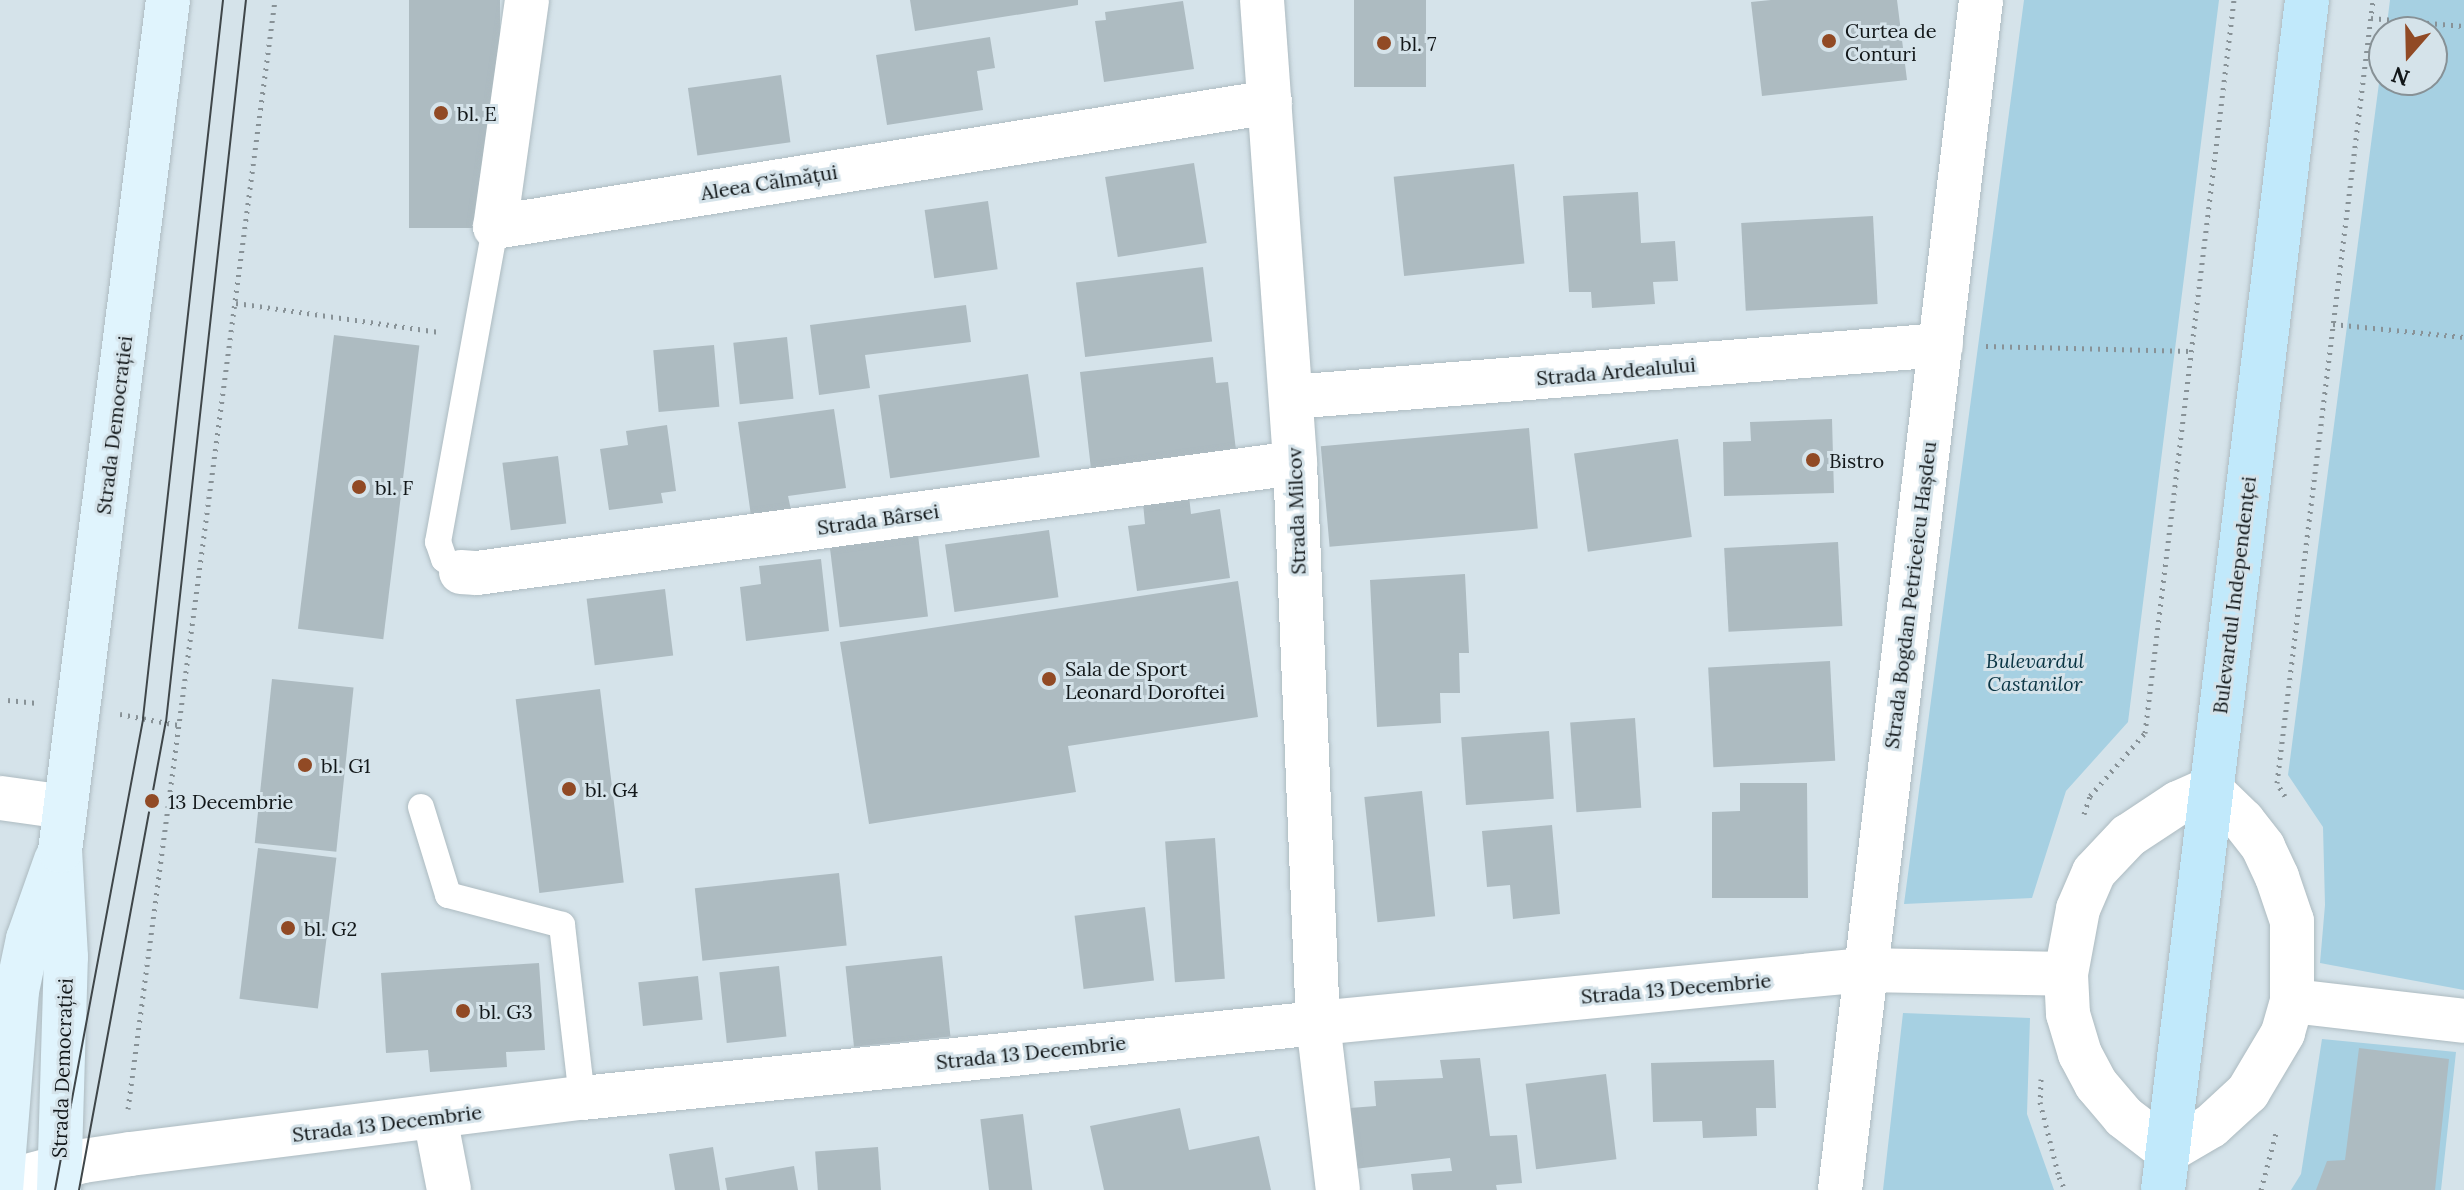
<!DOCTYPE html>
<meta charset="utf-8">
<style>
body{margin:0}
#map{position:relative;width:2464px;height:1190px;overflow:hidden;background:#d5e3ea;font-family:Lora,serif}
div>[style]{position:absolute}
.green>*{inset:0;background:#a6d0e2}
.building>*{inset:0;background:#adbbc1;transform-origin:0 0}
.path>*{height:5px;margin-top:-2.5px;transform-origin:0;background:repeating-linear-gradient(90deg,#889297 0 2px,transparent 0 8px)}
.roads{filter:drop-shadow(0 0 2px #adbbc1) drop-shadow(0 0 2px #adbbc1)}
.service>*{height:26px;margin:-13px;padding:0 13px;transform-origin:13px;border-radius:13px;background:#fff}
.minor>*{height:44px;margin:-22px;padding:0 22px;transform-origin:22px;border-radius:22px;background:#fff}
.tertiary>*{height:44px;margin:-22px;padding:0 22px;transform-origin:22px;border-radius:22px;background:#fff}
.secondary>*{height:44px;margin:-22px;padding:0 22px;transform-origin:22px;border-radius:22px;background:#e0f4fd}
.primary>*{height:44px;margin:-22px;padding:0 22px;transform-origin:22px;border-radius:22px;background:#c1e9fb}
.tram>*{height:2px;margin:-1px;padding:0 1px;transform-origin:1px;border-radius:1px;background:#3f4649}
.dots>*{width:22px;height:22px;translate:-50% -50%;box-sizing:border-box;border:4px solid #d5e3ea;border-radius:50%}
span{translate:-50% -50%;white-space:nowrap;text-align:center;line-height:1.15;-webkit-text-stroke:6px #d5e3ea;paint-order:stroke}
.poi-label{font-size:20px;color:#121719}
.left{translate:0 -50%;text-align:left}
.street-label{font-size:20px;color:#121719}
.park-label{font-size:20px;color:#093443;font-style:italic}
.north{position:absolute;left:2368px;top:16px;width:80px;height:80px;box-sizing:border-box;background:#d5e3ea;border:2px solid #879196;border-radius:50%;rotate:200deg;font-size:22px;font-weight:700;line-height:32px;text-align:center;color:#121719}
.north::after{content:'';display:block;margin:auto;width:28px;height:36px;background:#914a25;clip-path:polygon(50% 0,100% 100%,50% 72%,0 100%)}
</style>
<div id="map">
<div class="green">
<div style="clip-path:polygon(2024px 0,2219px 0,2128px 722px,2066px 791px,2032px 898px,1904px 904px)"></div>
<div style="clip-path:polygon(2390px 0,2464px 0,2464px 990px,2320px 963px,2325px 905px,2323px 827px,2288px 775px,2384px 45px,2384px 80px,2432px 80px,2432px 32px,2386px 32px)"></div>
<div style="clip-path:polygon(1903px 1013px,2030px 1018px,2027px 1114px,2054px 1190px,1883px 1190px)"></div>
<div style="clip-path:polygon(2322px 1039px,2456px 1052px,2441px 1190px,2291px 1190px,2301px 1174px)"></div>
</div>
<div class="building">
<div style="left:409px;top:0;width:91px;height:228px"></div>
<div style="clip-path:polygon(910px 0,1078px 0,1078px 5px,915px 31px)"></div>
<div style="left:1354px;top:0;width:72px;height:87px"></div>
<div style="clip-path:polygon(1771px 0,1897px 0,1907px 80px,1762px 96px,1751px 2px)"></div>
<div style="clip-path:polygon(1183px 1px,1194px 69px,1104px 82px,1095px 21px,1106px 20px,1105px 12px)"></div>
<div style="clip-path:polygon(990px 37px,995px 68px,977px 71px,983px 110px,887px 125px,876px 55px)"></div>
<div style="left:781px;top:75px;width:68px;height:94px;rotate:82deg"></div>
<div style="left:1194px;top:163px;width:81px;height:90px;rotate:81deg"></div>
<div style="left:1514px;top:164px;width:100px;height:121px;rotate:84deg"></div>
<div style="clip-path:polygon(1638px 192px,1641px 243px,1675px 241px,1678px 281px,1653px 282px,1655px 304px,1592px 308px,1591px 292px,1569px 292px,1563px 196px)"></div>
<div style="left:988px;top:201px;width:69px;height:64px;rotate:82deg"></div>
<div style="left:1873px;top:216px;width:88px;height:132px;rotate:87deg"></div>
<div style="left:1203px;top:267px;width:75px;height:128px;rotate:83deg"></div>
<div style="clip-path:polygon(966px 305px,971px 342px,865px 355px,870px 388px,819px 395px,810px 325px)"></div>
<div style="left:334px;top:335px;width:86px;height:296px;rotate:7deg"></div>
<div style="left:787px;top:337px;width:62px;height:54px;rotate:84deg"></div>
<div style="left:714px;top:345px;width:62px;height:61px;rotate:85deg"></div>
<div style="clip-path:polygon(1213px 357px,1216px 383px,1228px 382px,1237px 459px,1091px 469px,1080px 372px)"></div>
<div style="left:1028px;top:374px;width:84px;height:151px;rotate:82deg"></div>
<div style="clip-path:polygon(834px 409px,846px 488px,788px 496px,791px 510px,751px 516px,738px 422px)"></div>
<div style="clip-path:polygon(1832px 419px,1834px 493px,1724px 496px,1723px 442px,1751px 441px,1750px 422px)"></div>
<div style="clip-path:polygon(667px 425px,676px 491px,661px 493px,663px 503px,609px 510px,600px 449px,628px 445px,626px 431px)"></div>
<div style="left:1529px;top:428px;width:101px;height:209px;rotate:85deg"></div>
<div style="left:1678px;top:439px;width:99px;height:105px;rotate:82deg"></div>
<div style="left:558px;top:456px;width:68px;height:56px;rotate:83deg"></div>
<div style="clip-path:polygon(1189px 496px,1191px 514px,1220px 509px,1230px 578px,1137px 591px,1128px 526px,1145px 524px,1143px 503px)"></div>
<div style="left:1049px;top:530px;width:68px;height:105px;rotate:82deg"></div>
<div style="left:918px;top:535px;width:82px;height:89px;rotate:83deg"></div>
<div style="left:1838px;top:542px;width:84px;height:114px;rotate:87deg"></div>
<div style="clip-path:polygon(821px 559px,829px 631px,746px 641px,740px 587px,761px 584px,759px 566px)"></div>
<div style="clip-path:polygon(1465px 574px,1469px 653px,1459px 653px,1460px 693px,1440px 693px,1441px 723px,1377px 727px,1370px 580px)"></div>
<div style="clip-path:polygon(1238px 581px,1258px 717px,1068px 746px,1076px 792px,869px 824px,840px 642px)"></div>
<div style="left:665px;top:589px;width:67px;height:79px;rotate:83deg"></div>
<div style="left:1830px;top:661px;width:100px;height:122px;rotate:87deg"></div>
<div style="left:272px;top:679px;width:82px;height:165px;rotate:6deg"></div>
<div style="left:600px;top:689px;width:195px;height:85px;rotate:83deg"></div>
<div style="left:1635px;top:718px;width:90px;height:65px;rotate:86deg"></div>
<div style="left:1549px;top:731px;width:68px;height:88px;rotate:86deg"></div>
<div style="clip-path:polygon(1740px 783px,1807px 783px,1808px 898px,1712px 898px,1712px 812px,1740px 811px)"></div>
<div style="left:1422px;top:791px;width:126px;height:58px;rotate:84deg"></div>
<div style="clip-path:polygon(1552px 825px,1560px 914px,1513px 919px,1510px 885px,1487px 887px,1482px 831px)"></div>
<div style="left:1215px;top:838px;width:141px;height:50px;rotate:86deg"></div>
<div style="left:258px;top:848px;width:79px;height:152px;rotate:7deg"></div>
<div style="left:839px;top:873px;width:73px;height:145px;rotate:84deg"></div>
<div style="left:1145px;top:907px;width:74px;height:71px;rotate:83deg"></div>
<div style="left:942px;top:956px;width:81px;height:97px;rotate:84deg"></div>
<div style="clip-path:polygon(539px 963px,545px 1050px,506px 1052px,507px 1067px,430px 1072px,428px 1050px,386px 1053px,381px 973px)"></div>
<div style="left:779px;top:966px;width:71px;height:60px;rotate:84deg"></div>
<div style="left:698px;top:976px;width:44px;height:60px;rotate:84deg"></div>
<div style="clip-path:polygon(2359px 1048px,2449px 1059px,2435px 1190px,2316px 1190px,2327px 1161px,2345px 1160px)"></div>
<div style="clip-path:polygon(1480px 1058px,1490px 1136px,1517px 1135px,1522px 1183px,1496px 1185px,1497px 1190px,1413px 1190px,1411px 1174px,1452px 1171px,1450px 1158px,1354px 1169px,1350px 1108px,1376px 1106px,1374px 1081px,1443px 1078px,1440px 1060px)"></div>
<div style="clip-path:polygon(1774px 1060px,1776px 1108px,1756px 1108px,1757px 1136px,1703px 1138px,1702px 1121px,1653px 1122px,1651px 1063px)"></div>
<div style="left:1606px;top:1074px;width:86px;height:81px;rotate:83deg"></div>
<div style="clip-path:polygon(1180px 1108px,1189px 1150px,1259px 1136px,1271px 1190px,1104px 1190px,1090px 1126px)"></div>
<div style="left:1023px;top:1114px;width:77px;height:43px;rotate:83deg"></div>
<div style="clip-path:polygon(713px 1147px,720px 1190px,675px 1190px,669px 1154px)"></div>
<div style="left:878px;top:1147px;width:43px;height:63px;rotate:86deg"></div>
<div style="clip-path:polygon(794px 1166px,798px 1190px,727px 1190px,725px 1178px)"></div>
</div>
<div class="path">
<div style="left:2371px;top:18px;width:93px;rotate:4.9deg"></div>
<div style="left:236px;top:303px;width:207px;rotate:8.1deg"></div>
<div style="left:2333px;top:324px;width:132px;rotate:5.7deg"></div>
<div style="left:1986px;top:346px;width:205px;rotate:1.4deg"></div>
<div style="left:8px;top:700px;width:27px;rotate:6deg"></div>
<div style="left:120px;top:714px;width:59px;rotate:10.7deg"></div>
<div style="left:2285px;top:796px;width:15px;rotate:-122deg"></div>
<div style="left:2277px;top:783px;width:789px;rotate:-83.01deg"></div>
<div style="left:2084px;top:814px;width:19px;rotate:-72deg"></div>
<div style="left:2090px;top:796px;width:84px;rotate:-48.9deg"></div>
<div style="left:2145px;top:733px;width:738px;rotate:-83.08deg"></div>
<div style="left:2041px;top:1079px;width:23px;rotate:92deg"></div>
<div style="left:2040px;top:1102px;width:77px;rotate:75.8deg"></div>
<div style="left:2059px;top:1177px;width:14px;rotate:65deg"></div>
<div style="left:128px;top:1109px;width:1119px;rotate:-82.45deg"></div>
<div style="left:2261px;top:1190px;width:63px;rotate:-75.3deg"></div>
</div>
<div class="roads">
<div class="service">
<div style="left:461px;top:572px;width:21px;rotate:-143deg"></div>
<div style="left:444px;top:559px;width:18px;rotate:-109deg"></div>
<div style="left:438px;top:542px;width:320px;rotate:-79.7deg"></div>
<div style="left:421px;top:807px;width:92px;rotate:72.9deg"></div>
<div style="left:448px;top:895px;width:118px;rotate:14.7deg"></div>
<div style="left:562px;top:925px;width:174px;rotate:83.4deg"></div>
</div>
<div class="minor">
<div style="left:527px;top:0;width:229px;rotate:98deg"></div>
<div style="left:495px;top:227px;width:785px;rotate:-9.16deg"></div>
<div style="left:1262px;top:0;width:464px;rotate:85.9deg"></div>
<div style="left:1295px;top:463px;width:560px;rotate:87.65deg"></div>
<div style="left:1318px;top:1023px;width:168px;rotate:83.2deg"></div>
<div style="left:1291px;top:397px;width:652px;rotate:-4.57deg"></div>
<div style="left:461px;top:572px;width:16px;rotate:4deg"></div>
<div style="left:477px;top:573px;width:825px;rotate:-7.66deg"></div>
<div style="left:2210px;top:789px;width:46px;rotate:44.1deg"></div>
<div style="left:2243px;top:821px;width:33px;rotate:52deg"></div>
<div style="left:2263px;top:847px;width:33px;rotate:65deg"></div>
<div style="left:2277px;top:877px;width:46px;rotate:71.2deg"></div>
<div style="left:2292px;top:921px;width:80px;rotate:90deg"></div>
<div style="left:2292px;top:1001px;width:33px;rotate:106deg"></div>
<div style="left:2283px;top:1033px;width:69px;rotate:120.7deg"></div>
<div style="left:2248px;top:1092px;width:50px;rotate:137.4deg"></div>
<div style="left:2211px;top:1126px;width:50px;rotate:149.8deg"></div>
<div style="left:2168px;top:1151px;width:56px;rotate:-142.3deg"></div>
<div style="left:2124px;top:1117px;width:43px;rotate:-130.3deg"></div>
<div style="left:2096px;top:1084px;width:34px;rotate:-118deg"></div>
<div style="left:2080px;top:1054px;width:42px;rotate:-106.7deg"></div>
<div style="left:2068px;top:1014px;width:40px;rotate:-92.9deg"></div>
<div style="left:2066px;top:974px;width:66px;rotate:-79.5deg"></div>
<div style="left:2078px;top:909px;width:40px;rotate:-66.6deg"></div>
<div style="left:2094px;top:872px;width:50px;rotate:-46.6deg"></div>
<div style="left:2128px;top:836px;width:60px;rotate:-33.4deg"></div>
<div style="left:2178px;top:803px;width:35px;rotate:-24deg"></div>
<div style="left:2292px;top:1001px;width:173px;rotate:6.6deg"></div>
<div style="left:435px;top:1117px;width:74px;rotate:79.1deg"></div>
<div style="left:1px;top:1183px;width:85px;rotate:-15deg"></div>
<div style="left:83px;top:1161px;width:48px;rotate:-8.5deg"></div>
<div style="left:130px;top:1154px;width:455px;rotate:-7.1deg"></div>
<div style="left:582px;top:1098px;width:740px;rotate:-5.82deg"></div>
<div style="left:1318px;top:1023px;width:549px;rotate:-5.54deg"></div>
<div style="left:1864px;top:970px;width:202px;rotate:1.1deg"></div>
</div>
<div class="tertiary">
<div style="left:0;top:798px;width:66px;rotate:7.9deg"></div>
<div style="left:1840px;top:1190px;width:1198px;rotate:-83.24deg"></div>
</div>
<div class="secondary">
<div style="left:1px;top:1190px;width:200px;rotate:-85.4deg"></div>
<div style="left:17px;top:991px;width:53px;rotate:-78.1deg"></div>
<div style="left:28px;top:939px;width:84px;rotate:-70.5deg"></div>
<div style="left:59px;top:1190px;width:233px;rotate:-88.3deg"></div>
<div style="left:66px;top:957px;width:106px;rotate:-93.2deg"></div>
<div style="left:60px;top:851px;width:858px;rotate:-82.77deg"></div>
</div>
<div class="primary">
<div style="left:2163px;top:1190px;width:1199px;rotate:-83.1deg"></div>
</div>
</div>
<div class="tram">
<div style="left:55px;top:1190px;width:480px;rotate:-79.4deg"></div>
<div style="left:143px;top:718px;width:722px;rotate:-83.64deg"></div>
<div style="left:79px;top:1190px;width:476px;rotate:-79.5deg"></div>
<div style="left:166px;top:722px;width:726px;rotate:-83.68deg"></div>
</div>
<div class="dots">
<div style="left:1829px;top:41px;background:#914a25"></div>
<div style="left:1384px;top:43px;background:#914a25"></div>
<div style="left:441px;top:113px;background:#914a25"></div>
<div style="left:1813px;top:460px;background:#914a25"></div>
<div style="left:359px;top:487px;background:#914a25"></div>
<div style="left:1049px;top:679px;background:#914a25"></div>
<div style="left:305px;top:765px;background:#914a25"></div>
<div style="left:569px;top:789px;background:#914a25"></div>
<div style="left:152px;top:801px;background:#914a25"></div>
<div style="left:288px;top:928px;background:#914a25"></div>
<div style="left:463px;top:1011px;background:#914a25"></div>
</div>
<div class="poi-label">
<span class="left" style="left:1845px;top:42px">Curtea de<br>Conturi</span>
<span class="left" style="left:1400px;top:43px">bl. 7</span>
<span class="left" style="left:457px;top:113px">bl. E</span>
<span class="left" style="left:1829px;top:460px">Bistro</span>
<span class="left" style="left:375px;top:487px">bl. F</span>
<span class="left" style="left:1065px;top:680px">Sala de Sport<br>Leonard Doroftei</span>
<span class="left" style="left:321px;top:765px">bl. G1</span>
<span class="left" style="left:585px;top:789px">bl. G4</span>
<span class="left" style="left:168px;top:801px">13 Decembrie</span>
<span class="left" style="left:304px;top:928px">bl. G2</span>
<span class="left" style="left:479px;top:1011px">bl. G3</span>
</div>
<div class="street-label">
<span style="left:769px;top:182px;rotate:-9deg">Aleea Călmățui</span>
<span style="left:1616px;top:371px;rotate:-5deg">Strada Ardealului</span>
<span style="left:114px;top:425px;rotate:-83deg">Strada Democrației</span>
<span style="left:1296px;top:511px;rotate:-92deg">Strada Milcov</span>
<span style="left:878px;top:519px;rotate:-8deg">Strada Bârsei</span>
<span style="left:1910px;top:595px;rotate:-83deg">Strada Bogdan Petriceicu Hașdeu</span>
<span style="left:2234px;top:595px;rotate:-83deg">Bulevardul Independenței</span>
<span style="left:1676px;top:988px;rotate:-5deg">Strada 13 Decembrie</span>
<span style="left:1031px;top:1052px;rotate:-6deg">Strada 13 Decembrie</span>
<span style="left:62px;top:1068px;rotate:-88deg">Strada Democrației</span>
<span style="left:387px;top:1123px;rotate:-7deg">Strada 13 Decembrie</span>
</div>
<div class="park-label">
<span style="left:2035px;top:672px">Bulevardul<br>Castanilor</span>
</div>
<div class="north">N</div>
</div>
